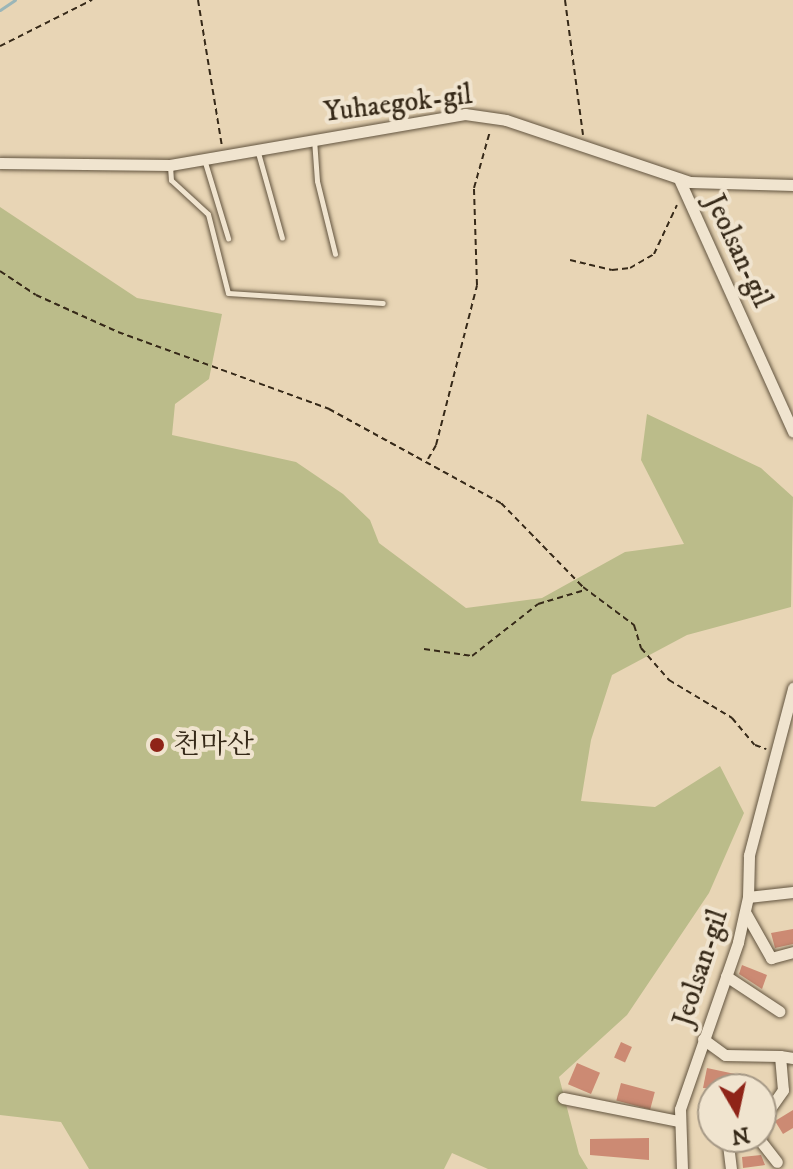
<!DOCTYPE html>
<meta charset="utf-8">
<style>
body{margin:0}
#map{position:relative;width:793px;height:1169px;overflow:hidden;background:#e8d5b5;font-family:"IM FELL DW Pica","Noto Serif KR",serif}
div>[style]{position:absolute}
.green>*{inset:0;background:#bbbc8a}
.stream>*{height:3px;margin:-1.5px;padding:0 1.5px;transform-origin:1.5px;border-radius:1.5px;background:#9bb6b8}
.building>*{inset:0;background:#cc8a73;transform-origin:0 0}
.path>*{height:2px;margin-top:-1px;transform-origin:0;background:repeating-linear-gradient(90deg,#362918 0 6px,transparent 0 10px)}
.roads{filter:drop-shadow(0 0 2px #62543f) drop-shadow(0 0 2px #62543f)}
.lane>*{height:5px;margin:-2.5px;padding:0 2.5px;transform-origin:2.5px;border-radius:2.5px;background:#f0e4cf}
.street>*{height:11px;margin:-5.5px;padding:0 5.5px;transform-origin:5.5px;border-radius:5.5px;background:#f0e4cf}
.dots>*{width:22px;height:22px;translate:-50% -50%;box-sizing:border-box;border:4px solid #f0e4cf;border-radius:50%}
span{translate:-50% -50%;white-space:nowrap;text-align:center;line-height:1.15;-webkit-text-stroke:8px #f0e4cf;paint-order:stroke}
.street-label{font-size:28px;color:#362918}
.poi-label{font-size:28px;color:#362918}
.left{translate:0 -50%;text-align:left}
.north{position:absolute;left:697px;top:1073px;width:80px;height:80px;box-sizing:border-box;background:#f0e4cf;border:2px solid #a69986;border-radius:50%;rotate:171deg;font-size:22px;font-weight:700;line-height:32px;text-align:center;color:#362918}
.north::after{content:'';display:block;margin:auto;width:28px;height:36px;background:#8f2418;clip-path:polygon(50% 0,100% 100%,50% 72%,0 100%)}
</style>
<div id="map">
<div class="green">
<div style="clip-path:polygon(0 207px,137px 298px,222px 314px,209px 379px,175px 404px,172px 435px,296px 462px,343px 494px,370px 520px,379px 543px,466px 608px,542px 598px,625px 552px,684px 544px,641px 460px,647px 414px,761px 468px,793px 497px,791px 607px,687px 635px,612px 675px,591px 740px,581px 801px,655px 807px,720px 766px,744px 813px,709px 893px,627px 1015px,559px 1077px,579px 1154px,588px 1169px,488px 1169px,452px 1153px,444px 1169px,89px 1169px,61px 1122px,0 1115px)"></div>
</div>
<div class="stream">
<div style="left:0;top:10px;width:18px;rotate:-34deg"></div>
</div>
<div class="building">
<div style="clip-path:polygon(793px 929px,793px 944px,775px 948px,771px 933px)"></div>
<div style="clip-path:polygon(742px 965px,767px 975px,762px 989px,739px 974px)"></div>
<div style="left:621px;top:1042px;width:12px;height:17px;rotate:24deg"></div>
<div style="left:577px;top:1063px;width:25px;height:23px;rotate:23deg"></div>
<div style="clip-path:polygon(707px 1068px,735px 1074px,732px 1089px,703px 1088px)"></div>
<div style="left:621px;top:1083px;width:35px;height:18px;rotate:15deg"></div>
<div style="clip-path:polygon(793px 1110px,793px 1128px,783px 1134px,775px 1121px)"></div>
<div style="clip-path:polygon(649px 1138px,649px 1160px,590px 1155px,590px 1139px)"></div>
<div style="clip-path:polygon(761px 1155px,765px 1165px,743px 1168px,742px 1157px)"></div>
</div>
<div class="path">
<div style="left:198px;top:0;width:148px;rotate:80.7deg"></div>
<div style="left:565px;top:0;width:136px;rotate:82.4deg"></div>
<div style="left:0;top:46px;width:103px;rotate:-26.6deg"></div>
<div style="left:570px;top:260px;width:43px;rotate:13.4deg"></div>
<div style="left:612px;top:270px;width:18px;rotate:-6deg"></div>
<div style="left:630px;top:268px;width:28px;rotate:-30deg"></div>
<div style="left:654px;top:254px;width:54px;rotate:-64.9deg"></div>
<div style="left:0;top:271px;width:43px;rotate:33.7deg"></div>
<div style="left:36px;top:295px;width:90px;rotate:24.3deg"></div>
<div style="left:118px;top:332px;width:225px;rotate:20deg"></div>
<div style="left:329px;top:409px;width:196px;rotate:28.7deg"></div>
<div style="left:501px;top:503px;width:117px;rotate:45.7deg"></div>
<div style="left:583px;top:587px;width:64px;rotate:36.7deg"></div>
<div style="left:634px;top:625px;width:24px;rotate:73deg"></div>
<div style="left:641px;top:648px;width:43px;rotate:48.8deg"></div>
<div style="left:669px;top:680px;width:74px;rotate:31.1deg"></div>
<div style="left:732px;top:718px;width:35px;rotate:50deg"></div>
<div style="left:755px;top:745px;width:12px;rotate:20deg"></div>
<div style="left:428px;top:459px;width:16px;rotate:-60deg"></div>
<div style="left:436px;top:445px;width:165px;rotate:-75.6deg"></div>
<div style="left:477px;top:285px;width:97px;rotate:-91.8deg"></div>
<div style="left:474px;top:188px;width:59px;rotate:-74.3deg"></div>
<div style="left:424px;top:649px;width:49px;rotate:8.3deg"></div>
<div style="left:472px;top:656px;width:84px;rotate:-38.2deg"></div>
<div style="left:538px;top:604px;width:49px;rotate:-16.6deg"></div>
</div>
<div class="roads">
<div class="lane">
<div style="left:314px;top:139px;width:42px;rotate:85.9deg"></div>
<div style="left:317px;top:181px;width:75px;rotate:76.1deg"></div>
<div style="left:257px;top:149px;width:92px;rotate:74.3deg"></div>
<div style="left:204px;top:159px;width:83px;rotate:73.1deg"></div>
<div style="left:170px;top:166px;width:14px;rotate:86deg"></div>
<div style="left:171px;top:180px;width:50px;rotate:42.6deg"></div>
<div style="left:208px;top:214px;width:81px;rotate:75.8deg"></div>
<div style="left:228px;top:293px;width:155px;rotate:3.7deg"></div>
</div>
<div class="street">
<div style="left:0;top:163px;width:170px;rotate:0.7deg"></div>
<div style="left:170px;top:165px;width:299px;rotate:-9.8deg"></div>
<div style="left:465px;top:114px;width:41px;rotate:8.3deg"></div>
<div style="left:506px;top:120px;width:194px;rotate:18.6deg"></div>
<div style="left:690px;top:182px;width:103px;rotate:1.7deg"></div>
<div style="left:679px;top:179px;width:277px;rotate:65.7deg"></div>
<div style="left:748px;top:897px;width:45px;rotate:-6.3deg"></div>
<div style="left:745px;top:912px;width:53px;rotate:60.5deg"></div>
<div style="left:771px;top:958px;width:23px;rotate:-15deg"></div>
<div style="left:726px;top:976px;width:64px;rotate:33.4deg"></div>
<div style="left:703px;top:1039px;width:27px;rotate:36deg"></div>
<div style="left:725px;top:1055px;width:55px;rotate:1deg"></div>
<div style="left:780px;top:1056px;width:34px;rotate:85deg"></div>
<div style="left:783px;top:1090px;width:28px;rotate:125deg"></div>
<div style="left:767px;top:1113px;width:23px;rotate:105deg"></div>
<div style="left:780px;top:1056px;width:13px;rotate:9deg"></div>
<div style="left:563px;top:1098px;width:117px;rotate:11.3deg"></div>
<div style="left:759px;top:1139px;width:29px;rotate:52deg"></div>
<div style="left:682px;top:1169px;width:60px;rotate:-91.9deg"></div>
<div style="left:680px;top:1109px;width:177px;rotate:-70.8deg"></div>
<div style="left:738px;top:942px;width:46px;rotate:-77.5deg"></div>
<div style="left:748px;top:897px;width:42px;rotate:-88.6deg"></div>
<div style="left:749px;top:855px;width:173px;rotate:-75.2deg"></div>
<div style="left:731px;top:1169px;width:23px;rotate:-97deg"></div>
<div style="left:728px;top:1146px;width:33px;rotate:-16deg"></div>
</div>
</div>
<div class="dots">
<div style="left:157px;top:745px;background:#8f2418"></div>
</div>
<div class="street-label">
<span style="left:398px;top:104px;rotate:-7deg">Yuhaegok-gil</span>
<span style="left:738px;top:251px;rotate:65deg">Jeolsan-gil</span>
<span style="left:701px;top:968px;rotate:-72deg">Jeolsan-gil</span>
</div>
<div class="poi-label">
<span class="left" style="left:173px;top:745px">천마산</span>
</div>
<div class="north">N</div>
</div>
